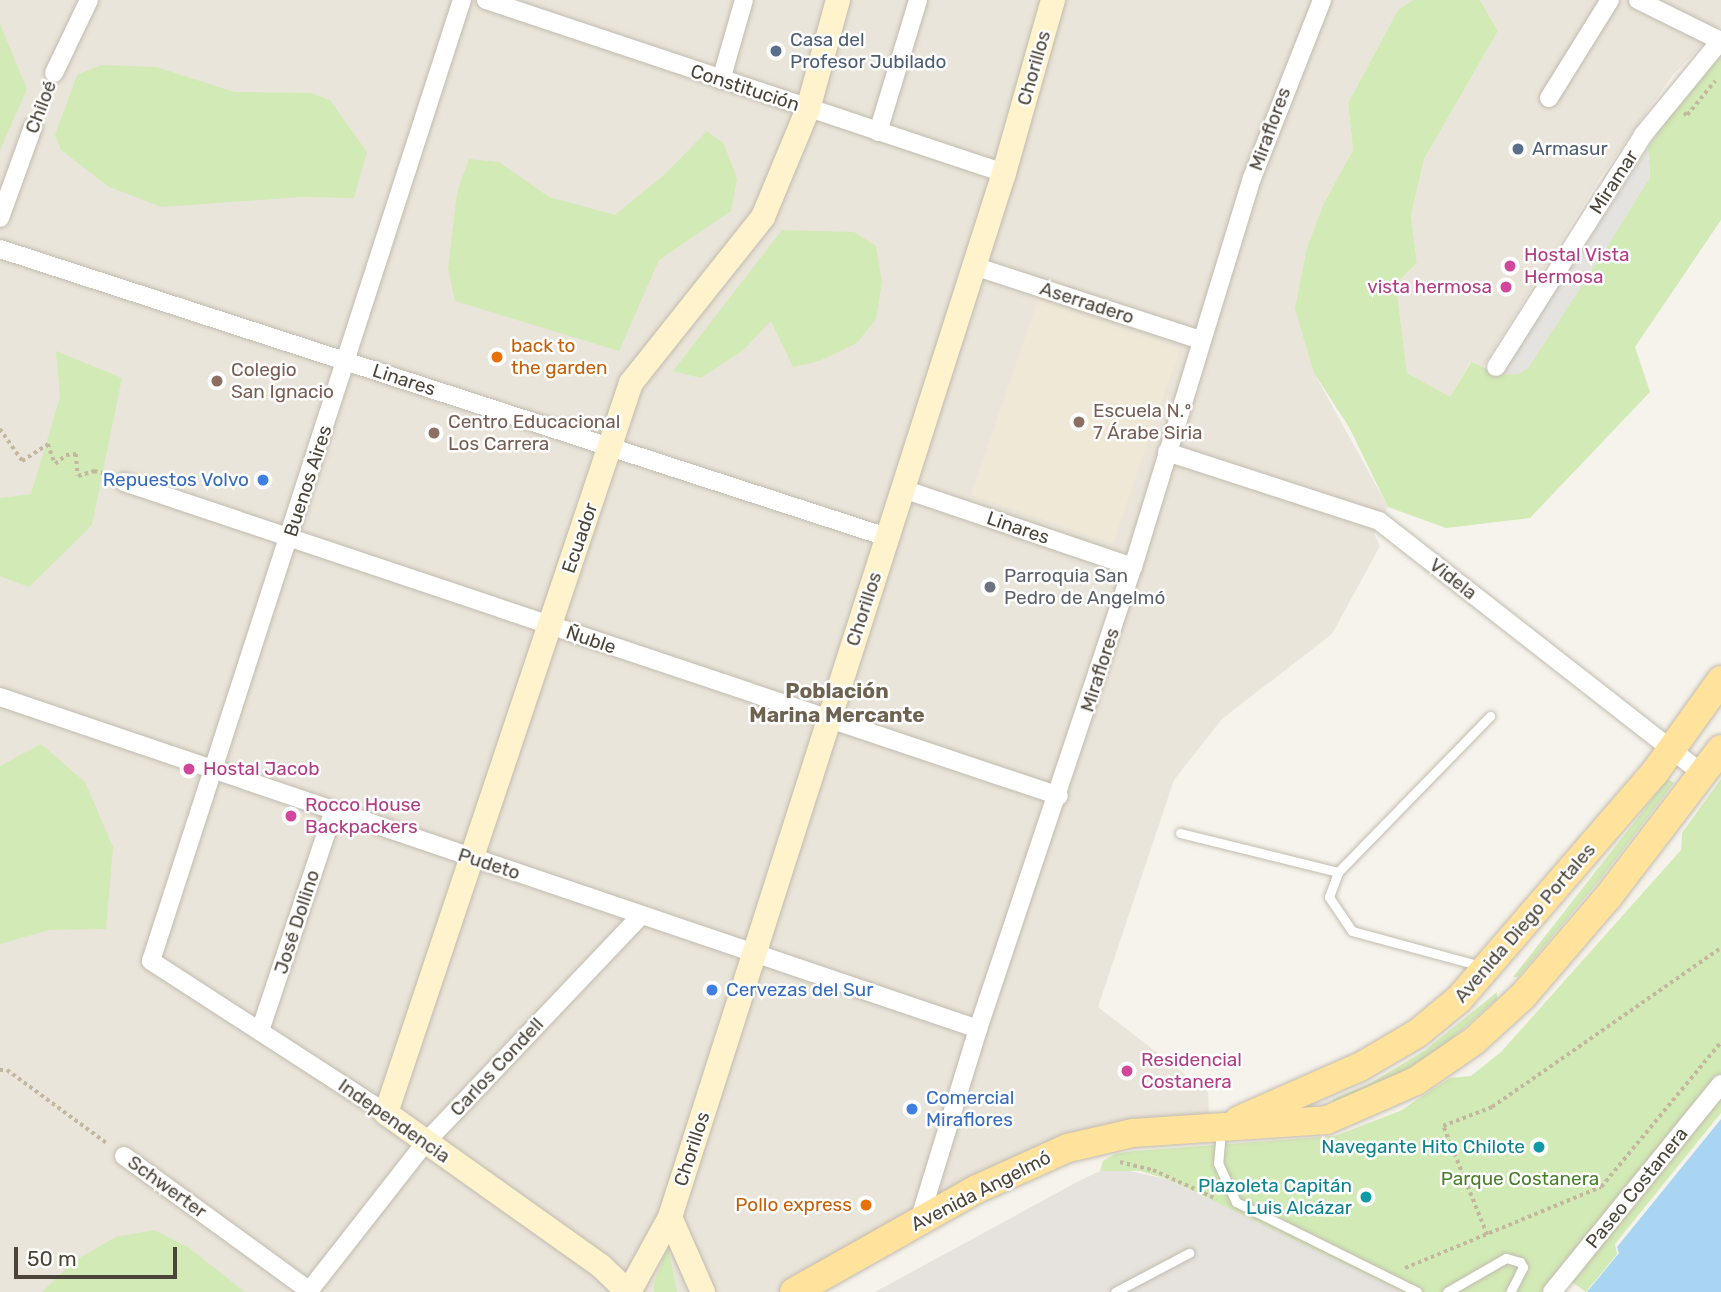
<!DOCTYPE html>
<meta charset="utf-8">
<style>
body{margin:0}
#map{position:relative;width:1721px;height:1292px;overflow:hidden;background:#f6f3ec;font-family:Rubik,sans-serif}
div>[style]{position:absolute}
.residential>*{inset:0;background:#eae5da}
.industrial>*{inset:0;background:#e6e2dd}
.education>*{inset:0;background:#efe8d6;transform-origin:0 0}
.green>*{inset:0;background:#d2eab5}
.parking>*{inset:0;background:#e5e3e0}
.water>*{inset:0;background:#a9d4f2}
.path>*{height:3.5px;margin-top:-1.75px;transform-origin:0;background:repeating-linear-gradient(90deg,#c4b79f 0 3.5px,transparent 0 7px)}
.roads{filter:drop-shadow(0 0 2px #c2bbae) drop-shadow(0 0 2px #c2bbae)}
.lane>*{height:9px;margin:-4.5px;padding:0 4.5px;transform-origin:4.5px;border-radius:4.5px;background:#fff}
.street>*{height:18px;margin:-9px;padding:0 9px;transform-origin:9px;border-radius:9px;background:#fff}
.secondary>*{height:24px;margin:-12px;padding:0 12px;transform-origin:12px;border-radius:12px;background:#fff3cd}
.primary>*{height:28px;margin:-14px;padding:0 14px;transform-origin:14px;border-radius:14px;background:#ffe39c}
.dots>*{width:19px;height:19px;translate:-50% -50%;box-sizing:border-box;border:4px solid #fff;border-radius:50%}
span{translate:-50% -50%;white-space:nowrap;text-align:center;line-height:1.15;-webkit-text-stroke:5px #fff;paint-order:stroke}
.service-label{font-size:19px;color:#4e5e75}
.left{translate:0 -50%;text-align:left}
.street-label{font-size:19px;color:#4b4439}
.hotel-label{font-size:19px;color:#b23c85}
.right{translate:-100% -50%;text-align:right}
.food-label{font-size:19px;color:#c56008}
.education-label{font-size:19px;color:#785e54}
.shop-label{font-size:19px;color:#366cbe}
.worship-label{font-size:19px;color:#5b616d}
.culture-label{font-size:19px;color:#0d838f}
.park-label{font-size:19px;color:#4a7f2a}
.neighbourhood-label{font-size:21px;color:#6e6250;font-weight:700}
.scale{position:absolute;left:14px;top:1247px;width:163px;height:32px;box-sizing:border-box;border:4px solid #4b4439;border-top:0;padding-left:9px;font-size:21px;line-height:24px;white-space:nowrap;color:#4b4439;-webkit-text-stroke:5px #fff;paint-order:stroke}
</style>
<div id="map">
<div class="residential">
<div style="clip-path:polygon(0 0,1413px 0,1398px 10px,1348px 103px,1353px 150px,1324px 203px,1314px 373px,1388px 507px,1374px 534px,1380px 546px,1332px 634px,1222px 719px,1174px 780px,1098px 1007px,1208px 1092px,1210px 1138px,1077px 1153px,1002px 1184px,811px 1292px,0 1292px)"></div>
<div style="clip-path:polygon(1480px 0,1721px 0,1721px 26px,1672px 76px,1600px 178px,1483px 367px,1470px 362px,1450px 398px,1407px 373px,1396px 284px,1417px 263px,1411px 216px,1424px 159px,1498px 31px)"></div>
</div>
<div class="industrial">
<div style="clip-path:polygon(1121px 1169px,1170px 1180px,1402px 1292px,875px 1292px,1077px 1182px,1100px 1171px)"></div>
</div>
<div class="education">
<div style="left:1038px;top:300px;width:150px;height:206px;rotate:19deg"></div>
</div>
<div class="green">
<div style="clip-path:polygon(1413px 0,1480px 0,1498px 31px,1424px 159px,1411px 216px,1417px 263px,1396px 284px,1407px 373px,1450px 397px,1471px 362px,1502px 375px,1528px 368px,1650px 177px,1648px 148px,1676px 105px,1721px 55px,1721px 220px,1635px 347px,1650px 392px,1530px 518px,1446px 528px,1388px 507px,1349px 427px,1314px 373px,1295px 309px,1307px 248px,1324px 203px,1353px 150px,1348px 103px,1398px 10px)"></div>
<div style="clip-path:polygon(0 24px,27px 89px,0 150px)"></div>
<div style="clip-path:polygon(101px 65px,156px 67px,235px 92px,311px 93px,330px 100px,367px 152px,354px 198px,301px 197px,162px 207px,109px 187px,61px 150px,55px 135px,77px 75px)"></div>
<div style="clip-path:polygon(707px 131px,724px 144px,737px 179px,731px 211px,659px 260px,619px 351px,455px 301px,448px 269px,457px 192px,469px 159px,499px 162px,549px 197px,615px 215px,665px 174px)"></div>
<div style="clip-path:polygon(782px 230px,854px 232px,876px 246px,882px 282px,876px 319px,857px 343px,819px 361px,793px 367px,771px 321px,742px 351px,701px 378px,673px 371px)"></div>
<div style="clip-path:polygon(56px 351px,122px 378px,92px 525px,29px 587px,0 576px,0 498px,31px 494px,60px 397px)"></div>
<div style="clip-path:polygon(41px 744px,85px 782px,113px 847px,106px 929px,49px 930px,0 944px,0 766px)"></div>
<div style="clip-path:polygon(1668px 779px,1674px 783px,1599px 881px,1518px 977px,1513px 977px)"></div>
<div style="clip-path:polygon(1721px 779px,1721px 1113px,1615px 1244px,1617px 1254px,1586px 1292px,1572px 1282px,1563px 1292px,1402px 1292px,1170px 1180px,1140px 1171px,1100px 1171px,1103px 1161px,1115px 1154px,1133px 1151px,1335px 1136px,1400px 1111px,1450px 1078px,1471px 1076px,1501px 1052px,1681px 850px,1682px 833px)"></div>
<div style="clip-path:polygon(1497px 992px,1497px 999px,1441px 1048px,1398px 1076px,1333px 1104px,1333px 1099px,1369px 1084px,1424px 1051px)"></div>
<div style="clip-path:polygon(154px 1230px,188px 1247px,245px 1292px,42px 1292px,74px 1261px,116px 1237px)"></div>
<div style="clip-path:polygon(668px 1246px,677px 1292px,654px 1292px,654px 1283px)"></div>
</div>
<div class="parking">
<div style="clip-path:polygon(1648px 148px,1650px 177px,1606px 249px,1528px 368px,1519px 374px,1501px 375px)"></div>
</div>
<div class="water">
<div style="clip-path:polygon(1721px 1119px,1721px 1292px,1587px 1292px,1619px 1253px,1617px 1247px)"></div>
</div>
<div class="path">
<div style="left:40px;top:110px;width:20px;rotate:-70deg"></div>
<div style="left:1684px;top:113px;width:4px;rotate:34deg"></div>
<div style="left:1687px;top:115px;width:44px;rotate:-50.5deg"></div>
<div style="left:0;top:429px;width:39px;rotate:55deg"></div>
<div style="left:22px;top:461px;width:31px;rotate:-33deg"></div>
<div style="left:48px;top:444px;width:21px;rotate:71deg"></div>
<div style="left:55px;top:464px;width:14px;rotate:-39deg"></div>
<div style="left:66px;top:455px;width:10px;rotate:-6deg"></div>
<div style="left:76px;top:454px;width:22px;rotate:85deg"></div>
<div style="left:78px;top:476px;width:17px;rotate:-17deg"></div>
<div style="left:94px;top:471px;width:12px;rotate:14deg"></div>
<div style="left:0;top:1070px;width:7px"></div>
<div style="left:7px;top:1070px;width:125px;rotate:36.2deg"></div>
<div style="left:1120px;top:1162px;width:34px;rotate:14deg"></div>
<div style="left:1153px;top:1170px;width:70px;rotate:24.4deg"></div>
<div style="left:1487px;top:1235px;width:118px;rotate:-112deg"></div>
<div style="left:1443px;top:1126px;width:53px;rotate:-21.2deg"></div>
<div style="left:1492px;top:1107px;width:279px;rotate:-34.8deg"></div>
<div style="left:1405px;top:1268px;width:212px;rotate:-22.5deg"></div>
<div style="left:1601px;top:1187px;width:188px;rotate:-50.4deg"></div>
</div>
<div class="roads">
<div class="lane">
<div style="left:1180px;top:833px;width:163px;rotate:13.9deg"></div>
<div style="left:1481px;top:966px;width:134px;rotate:-164.8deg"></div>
<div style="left:1352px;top:931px;width:41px;rotate:-124.1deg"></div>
<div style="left:1329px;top:897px;width:27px;rotate:-70deg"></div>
<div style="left:1338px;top:872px;width:218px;rotate:-45.7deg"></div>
<div style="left:1221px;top:1131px;width:32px;rotate:95deg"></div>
<div style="left:1218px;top:1163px;width:43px;rotate:65.2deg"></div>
<div style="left:1236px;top:1202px;width:202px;rotate:26.4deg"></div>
<div style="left:1115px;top:1292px;width:84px;rotate:-27.8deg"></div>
<div style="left:1447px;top:1292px;width:68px;rotate:-30deg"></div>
<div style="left:1506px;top:1258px;width:15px;rotate:16deg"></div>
<div style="left:1520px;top:1262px;width:6px;rotate:59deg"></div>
<div style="left:1523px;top:1267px;width:28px;rotate:117deg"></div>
</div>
<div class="street">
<div style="left:486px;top:0;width:546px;rotate:18.47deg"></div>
<div style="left:1638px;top:0;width:93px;rotate:26.3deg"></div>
<div style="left:54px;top:73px;width:81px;rotate:-64.4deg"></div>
<div style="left:721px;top:80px;width:83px;rotate:-74deg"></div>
<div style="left:1549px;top:98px;width:115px;rotate:-58.1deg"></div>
<div style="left:878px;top:132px;width:138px;rotate:-73.1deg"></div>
<div style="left:0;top:218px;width:97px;rotate:-70.1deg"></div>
<div style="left:0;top:249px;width:933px;rotate:17.99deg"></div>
<div style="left:974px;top:266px;width:239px;rotate:18.1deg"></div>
<div style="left:1496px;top:367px;width:275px;rotate:-57.6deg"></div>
<div style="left:1643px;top:135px;width:123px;rotate:-50.6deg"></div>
<div style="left:1167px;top:452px;width:223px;rotate:18deg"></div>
<div style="left:1379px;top:521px;width:411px;rotate:38deg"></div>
<div style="left:124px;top:482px;width:986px;rotate:18.56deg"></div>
<div style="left:903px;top:489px;width:243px;rotate:18.7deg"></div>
<div style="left:0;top:697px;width:1033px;rotate:18.75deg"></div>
<div style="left:260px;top:1031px;width:230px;rotate:-71.5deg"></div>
<div style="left:386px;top:1113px;width:280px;rotate:-147.1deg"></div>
<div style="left:151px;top:961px;width:1010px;rotate:-72.07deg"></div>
<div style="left:124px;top:1156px;width:231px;rotate:36deg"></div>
<div style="left:919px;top:1221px;width:201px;rotate:-72.9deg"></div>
<div style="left:978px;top:1029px;width:487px;rotate:-71.5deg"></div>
<div style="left:1133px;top:567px;width:407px;rotate:-73deg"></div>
<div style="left:1252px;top:178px;width:191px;rotate:-68.5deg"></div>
<div style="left:309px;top:1291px;width:188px;rotate:-51.9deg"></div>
<div style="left:425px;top:1143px;width:314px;rotate:-46.5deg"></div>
<div style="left:1552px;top:1292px;width:268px;rotate:-50.9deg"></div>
</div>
<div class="secondary">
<div style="left:670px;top:1217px;width:82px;rotate:66.3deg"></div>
<div style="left:628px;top:1292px;width:37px;rotate:-136deg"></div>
<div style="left:601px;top:1266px;width:264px;rotate:-144.6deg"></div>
<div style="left:386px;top:1113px;width:770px;rotate:-71.45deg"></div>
<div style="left:631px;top:383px;width:212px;rotate:-51.5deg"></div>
<div style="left:763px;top:217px;width:117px;rotate:-67.4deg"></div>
<div style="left:808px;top:109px;width:113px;rotate:-74.6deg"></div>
<div style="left:629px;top:1292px;width:85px;rotate:-61.3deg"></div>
<div style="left:670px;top:1217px;width:1096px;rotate:-72.26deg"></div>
<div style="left:1004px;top:173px;width:180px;rotate:-74.2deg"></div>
</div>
<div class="primary">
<div style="left:1239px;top:1120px;width:132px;rotate:-23.7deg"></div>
<div style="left:1360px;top:1067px;width:67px;rotate:-30.4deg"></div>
<div style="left:1418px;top:1033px;width:53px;rotate:-39.7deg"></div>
<div style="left:1459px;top:999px;width:300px;rotate:-49.2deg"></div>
<div style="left:1655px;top:772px;width:113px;rotate:-54.3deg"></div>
<div style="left:794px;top:1292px;width:210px;rotate:-29.4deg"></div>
<div style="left:977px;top:1189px;width:100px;rotate:-24.3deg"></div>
<div style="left:1068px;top:1148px;width:67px;rotate:-13deg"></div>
<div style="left:1133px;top:1133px;width:194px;rotate:-3.8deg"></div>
<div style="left:1327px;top:1120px;width:97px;rotate:-23.7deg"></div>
<div style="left:1416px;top:1081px;width:70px;rotate:-34.6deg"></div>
<div style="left:1474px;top:1041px;width:67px;rotate:-42.6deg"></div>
<div style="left:1523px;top:996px;width:130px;rotate:-49.4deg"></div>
<div style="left:1608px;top:897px;width:186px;rotate:-52.6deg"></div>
</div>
</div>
<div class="dots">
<div style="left:776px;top:51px;background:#5c6f8a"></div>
<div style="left:1518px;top:149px;background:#5c6f8a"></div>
<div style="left:1510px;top:266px;background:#d1479c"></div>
<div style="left:1506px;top:287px;background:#d1479c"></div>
<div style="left:497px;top:357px;background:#e8710a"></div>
<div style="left:217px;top:381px;background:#8d6e63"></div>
<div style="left:1079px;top:422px;background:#8d6e63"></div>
<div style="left:434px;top:433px;background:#8d6e63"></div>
<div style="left:263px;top:480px;background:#3f7fe0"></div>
<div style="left:990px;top:587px;background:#6b7280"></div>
<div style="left:189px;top:769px;background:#d1479c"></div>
<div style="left:291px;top:816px;background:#d1479c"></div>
<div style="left:712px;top:990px;background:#3f7fe0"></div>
<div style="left:1127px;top:1071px;background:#d1479c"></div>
<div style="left:912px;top:1109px;background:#3f7fe0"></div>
<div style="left:1539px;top:1147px;background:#0f9aa8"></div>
<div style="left:1366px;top:1197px;background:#0f9aa8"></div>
<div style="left:866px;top:1205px;background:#e8710a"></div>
</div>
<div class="service-label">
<span class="left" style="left:790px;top:51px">Casa del<br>Profesor Jubilado</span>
<span class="left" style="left:1532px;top:149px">Armasur</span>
</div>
<div class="street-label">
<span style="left:1034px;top:68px;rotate:-74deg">Chorillos</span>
<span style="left:745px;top:88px;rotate:18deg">Constitución</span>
<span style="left:41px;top:107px;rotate:-69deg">Chiloé</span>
<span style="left:1270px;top:129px;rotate:-70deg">Miraflores</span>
<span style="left:1614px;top:182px;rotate:-57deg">Miramar</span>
<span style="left:1087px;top:303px;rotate:18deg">Aserradero</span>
<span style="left:404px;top:380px;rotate:18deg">Linares</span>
<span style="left:308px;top:481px;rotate:-72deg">Buenos Aires</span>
<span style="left:1018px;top:528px;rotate:19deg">Linares</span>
<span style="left:580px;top:538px;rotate:-71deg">Ecuador</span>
<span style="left:1453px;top:579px;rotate:38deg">Videla</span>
<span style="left:864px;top:609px;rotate:-72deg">Chorillos</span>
<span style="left:591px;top:640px;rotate:19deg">Ñuble</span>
<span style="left:1100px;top:670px;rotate:-72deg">Miraflores</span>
<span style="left:489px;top:864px;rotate:18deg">Pudeto</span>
<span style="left:297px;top:922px;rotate:-72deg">José Dollino</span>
<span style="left:1525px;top:923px;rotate:-49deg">Avenida Diego Portales</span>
<span style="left:497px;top:1067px;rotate:-47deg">Carlos Condell</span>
<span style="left:394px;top:1121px;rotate:35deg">Independencia</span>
<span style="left:692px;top:1149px;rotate:-72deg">Chorillos</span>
<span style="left:167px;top:1187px;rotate:36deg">Schwerter</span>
<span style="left:1637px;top:1188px;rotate:-51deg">Paseo Costanera</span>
<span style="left:981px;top:1191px;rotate:-27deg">Avenida Angelmó</span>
</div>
<div class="hotel-label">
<span class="left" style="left:1524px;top:266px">Hostal Vista<br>Hermosa</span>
<span class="right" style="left:1492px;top:287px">vista hermosa</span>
<span class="left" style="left:203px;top:769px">Hostal Jacob</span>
<span class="left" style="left:305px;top:816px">Rocco House<br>Backpackers</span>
<span class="left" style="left:1141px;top:1071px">Residencial<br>Costanera</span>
</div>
<div class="food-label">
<span class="left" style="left:511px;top:357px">back to<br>the garden</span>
<span class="right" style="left:852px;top:1205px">Pollo express</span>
</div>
<div class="education-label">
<span class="left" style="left:231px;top:381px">Colegio<br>San Ignacio</span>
<span class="left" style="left:1093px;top:422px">Escuela N.º<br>7 Árabe Siria</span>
<span class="left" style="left:448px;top:433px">Centro Educacional<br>Los Carrera</span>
</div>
<div class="shop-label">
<span class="right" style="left:249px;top:480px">Repuestos Volvo</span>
<span class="left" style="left:726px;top:990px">Cervezas del Sur</span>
<span class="left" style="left:926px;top:1109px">Comercial<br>Miraflores</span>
</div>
<div class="worship-label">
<span class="left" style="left:1004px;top:587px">Parroquia San<br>Pedro de Angelmó</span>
</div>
<div class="culture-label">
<span class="right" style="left:1525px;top:1147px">Navegante Hito Chilote</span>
<span class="right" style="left:1352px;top:1197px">Plazoleta Capitán<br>Luis Alcázar</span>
</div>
<div class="park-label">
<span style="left:1520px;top:1179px">Parque Costanera</span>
</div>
<div class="neighbourhood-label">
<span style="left:837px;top:703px">Población<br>Marina Mercante</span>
</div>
<div class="scale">50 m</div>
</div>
